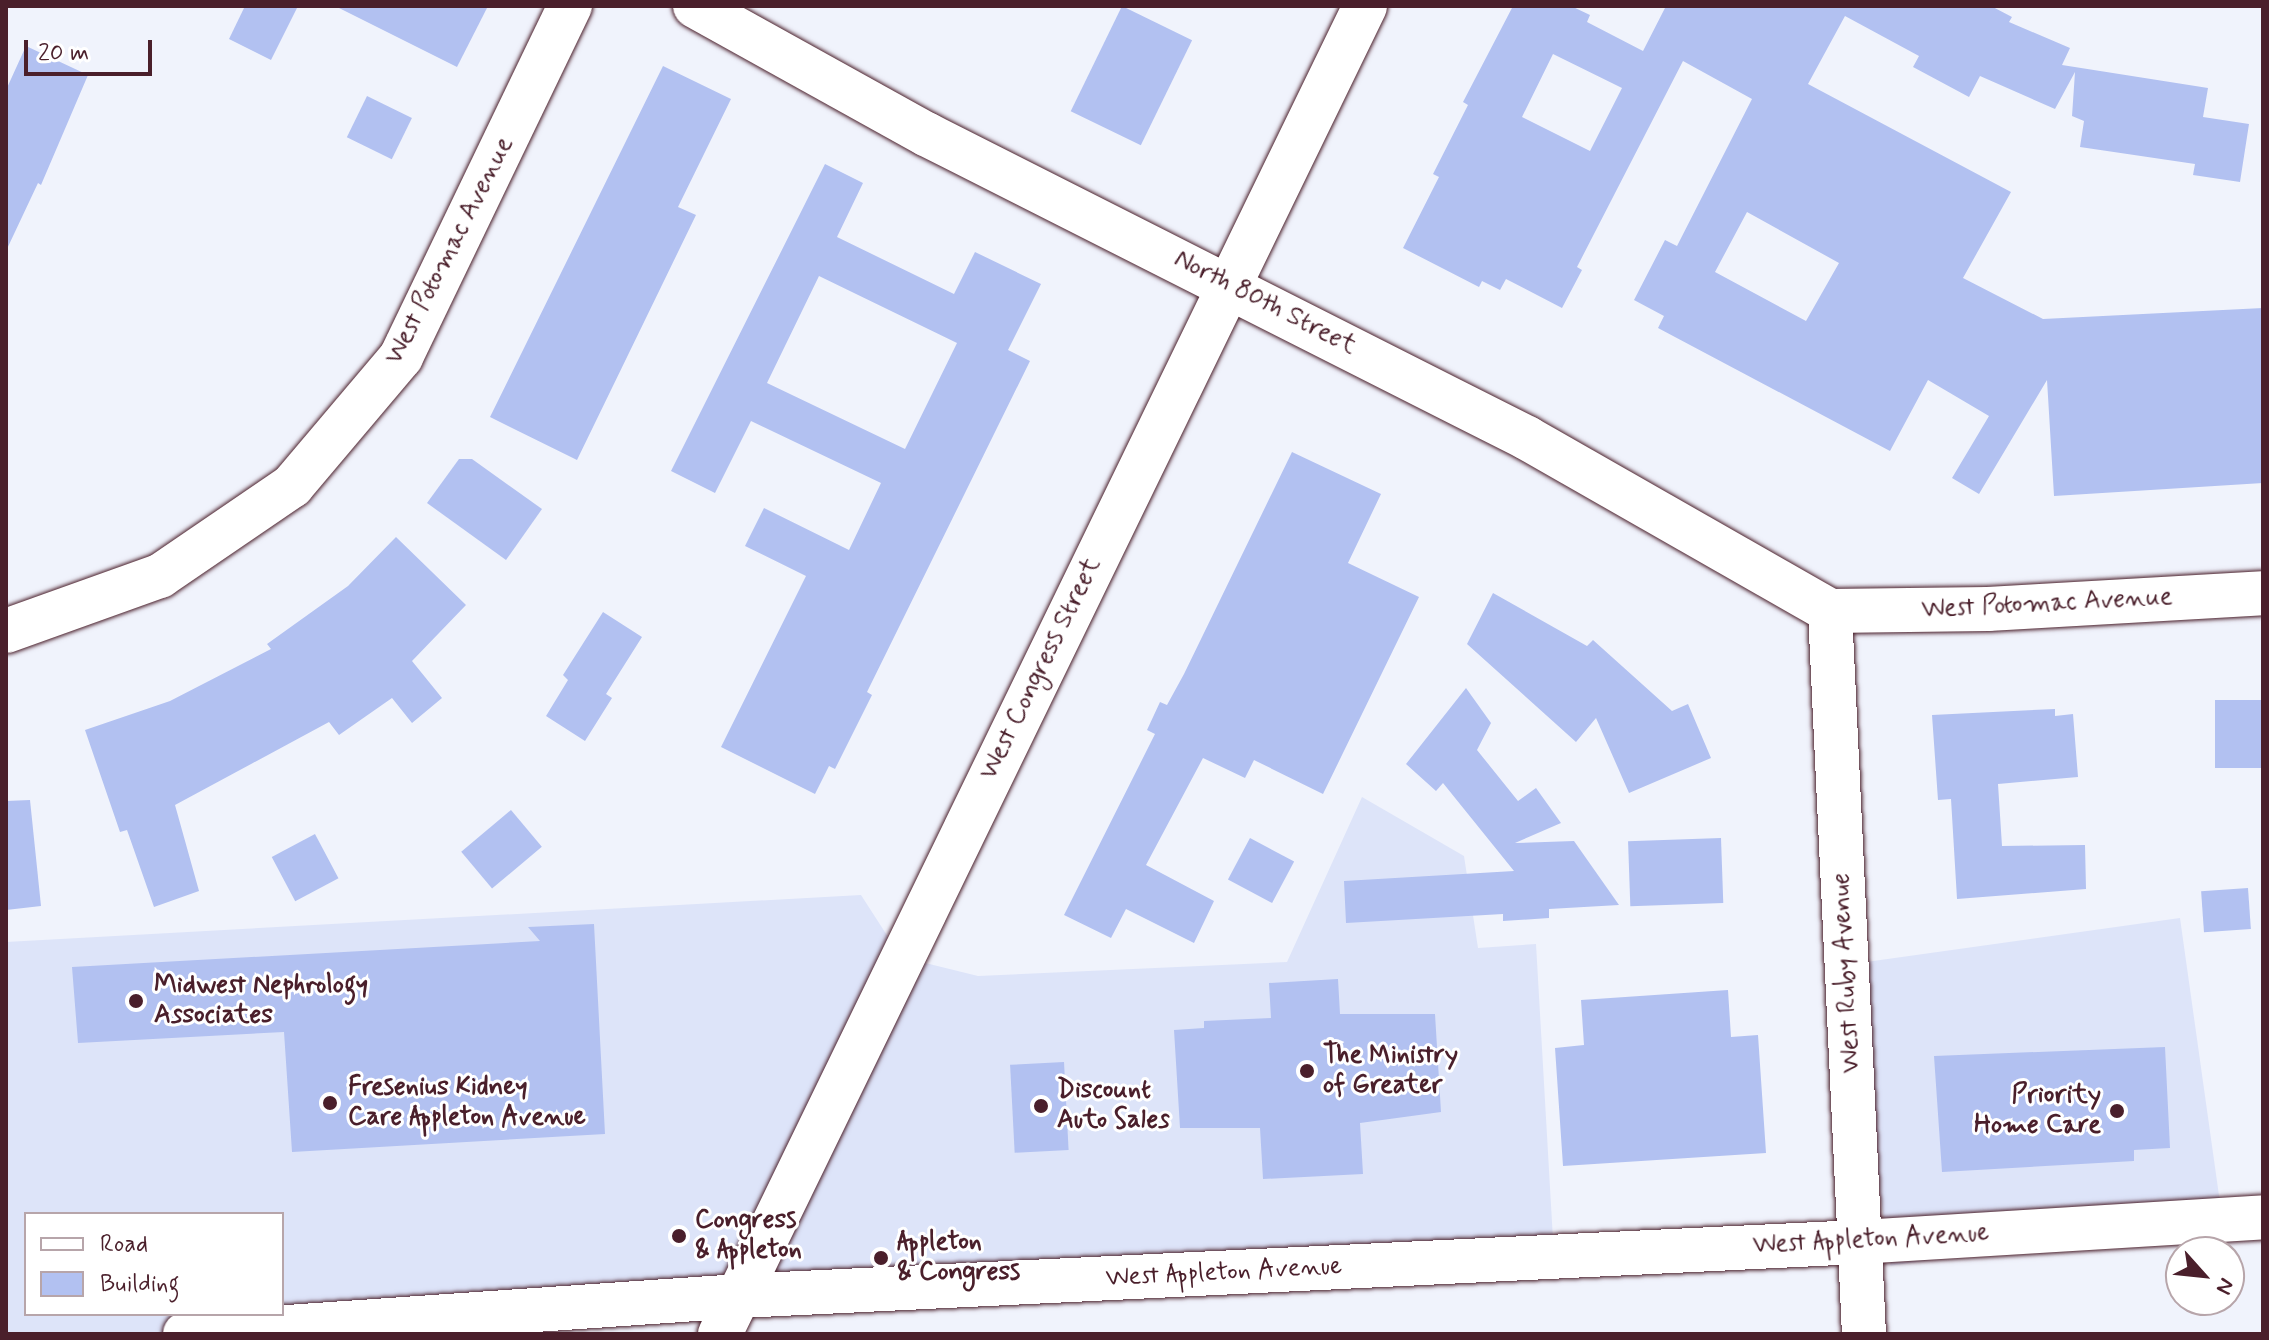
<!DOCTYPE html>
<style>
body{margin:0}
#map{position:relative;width:2269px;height:1340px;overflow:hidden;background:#f0f3fc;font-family:Mynerve,sans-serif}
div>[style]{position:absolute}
.built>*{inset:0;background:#dde4f9;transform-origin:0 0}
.building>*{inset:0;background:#b2c1f1;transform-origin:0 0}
.roads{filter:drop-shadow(0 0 2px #4a1f2b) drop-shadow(0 0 2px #4a1f2b)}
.minor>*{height:44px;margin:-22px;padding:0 22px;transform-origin:22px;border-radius:22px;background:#fff}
.major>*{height:44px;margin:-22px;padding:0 22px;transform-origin:22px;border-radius:22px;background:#fff}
.dots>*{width:22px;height:22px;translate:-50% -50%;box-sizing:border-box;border:4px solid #fff;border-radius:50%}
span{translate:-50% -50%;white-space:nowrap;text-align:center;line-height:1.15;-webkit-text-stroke:6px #fff;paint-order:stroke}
.street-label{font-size:26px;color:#4a1f2b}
.poi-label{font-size:26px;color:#4a1f2b;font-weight:700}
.left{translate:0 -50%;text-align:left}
.right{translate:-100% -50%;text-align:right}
.frame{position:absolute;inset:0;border:8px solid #4a1f2b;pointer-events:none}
.legend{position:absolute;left:24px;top:1212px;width:260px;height:104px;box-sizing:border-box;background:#fff;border:2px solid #b7a5aa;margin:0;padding:10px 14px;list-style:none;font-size:24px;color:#4a1f2b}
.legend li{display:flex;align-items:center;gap:16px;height:40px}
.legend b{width:40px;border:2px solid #b7a5aa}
.north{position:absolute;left:2165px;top:1236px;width:80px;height:80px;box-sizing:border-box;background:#fff;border:2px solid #b7a5aa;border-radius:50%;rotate:117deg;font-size:22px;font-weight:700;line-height:32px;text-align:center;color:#4a1f2b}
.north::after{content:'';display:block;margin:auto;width:28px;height:36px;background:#4a1f2b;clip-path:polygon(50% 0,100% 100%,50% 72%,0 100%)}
.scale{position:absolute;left:24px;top:40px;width:128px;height:36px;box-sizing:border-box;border:4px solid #4a1f2b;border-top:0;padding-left:10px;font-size:24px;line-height:28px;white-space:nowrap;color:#4a1f2b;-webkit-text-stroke:6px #fff;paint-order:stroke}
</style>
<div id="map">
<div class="built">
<div style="clip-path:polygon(evenodd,1362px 797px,1464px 856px,1478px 948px,1536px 944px,1554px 1257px,185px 1334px,6px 1334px,6px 942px,861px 895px,901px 957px,978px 976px,1287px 962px,1362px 797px,26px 1214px,282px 1214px,282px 1314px,26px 1314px,26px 1214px)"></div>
<div style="left:2180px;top:918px;width:304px;height:335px;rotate:82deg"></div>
</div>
<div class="building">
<div style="clip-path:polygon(245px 6px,298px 6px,271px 60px,229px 39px)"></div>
<div style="clip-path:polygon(335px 6px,488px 6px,457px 67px)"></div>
<div style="left:1122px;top:6px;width:78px;height:117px;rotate:26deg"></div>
<div style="clip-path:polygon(evenodd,1513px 6px,1571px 6px,1590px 15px,1587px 22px,1643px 51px,1666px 6px,1991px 6px,2012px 17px,2009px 22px,2070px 48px,2062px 65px,2208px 88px,2203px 117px,2249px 124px,2240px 182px,2193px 175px,2195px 164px,2080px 147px,2084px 121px,2072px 116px,2075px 72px,2055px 109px,1980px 76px,1969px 97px,1913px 67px,1919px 56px,1845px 16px,1808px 84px,2011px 192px,1963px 278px,2043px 319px,2263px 308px,2263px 483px,2054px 496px,2047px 380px,1979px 494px,1952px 478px,1989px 416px,1928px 380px,1890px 451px,1658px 328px,1664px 316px,1634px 300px,1665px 240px,1677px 246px,1752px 99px,1683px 61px,1577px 267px,1582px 270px,1562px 308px,1506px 279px,1500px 290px,1482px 281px,1479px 287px,1403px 248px,1439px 177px,1433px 174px,1468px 105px,1463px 102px,1513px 6px,1553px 54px,1622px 88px,1590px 151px,1522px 117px,1553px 54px,1513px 6px,1747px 212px,1839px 263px,1806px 321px,1715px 272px,1747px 212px)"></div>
<div style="clip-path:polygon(26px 46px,88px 75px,41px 185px,38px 183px,6px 251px,6px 90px)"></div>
<div style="clip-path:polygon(663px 66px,731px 99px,678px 207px,696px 215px,577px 460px,490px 417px)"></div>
<div style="left:367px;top:96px;width:50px;height:46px;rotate:26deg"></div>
<div style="clip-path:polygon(evenodd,825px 164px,863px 183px,837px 237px,954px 294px,975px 252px,1041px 284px,1008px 350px,1030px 361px,867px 692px,872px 695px,835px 769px,829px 766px,815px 794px,721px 747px,806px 576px,745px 546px,764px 508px,849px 550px,881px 483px,751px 421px,715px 493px,671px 471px,825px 164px,819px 276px,957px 343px,905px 449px,767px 383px,819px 276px)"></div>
<div style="clip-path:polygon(1292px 452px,1381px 494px,1348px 563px,1419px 597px,1323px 794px,1254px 760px,1245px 778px,1203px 758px,1146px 865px,1214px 901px,1194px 943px,1126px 909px,1111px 938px,1064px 915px,1155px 734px,1147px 730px,1160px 702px,1167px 705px,1184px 674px)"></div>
<div style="clip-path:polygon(459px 459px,472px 459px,542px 509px,506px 560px,427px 503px)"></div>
<div style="clip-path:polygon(396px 537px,466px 605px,412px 661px,442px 698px,412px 723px,392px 698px,339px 735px,329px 722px,175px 805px,199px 891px,154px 907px,127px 830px,120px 832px,85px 730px,170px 701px,271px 649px,267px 644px,348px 586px)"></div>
<div style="clip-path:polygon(1493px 593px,1587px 646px,1593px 640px,1672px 711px,1688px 704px,1711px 758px,1629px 793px,1596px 718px,1576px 742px,1467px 644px)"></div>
<div style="clip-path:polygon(603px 612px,642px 637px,606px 694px,612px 698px,585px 741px,546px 716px,568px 680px,563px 675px)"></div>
<div style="clip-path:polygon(1466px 688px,1491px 723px,1477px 750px,1518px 801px,1536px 788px,1561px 823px,1515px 843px,1574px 841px,1619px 905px,1549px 909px,1549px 918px,1503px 921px,1503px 914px,1346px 923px,1344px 881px,1514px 871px,1443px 783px,1436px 791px,1406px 764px)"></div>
<div style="left:2263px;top:700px;width:68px;height:48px;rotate:90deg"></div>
<div style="clip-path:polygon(2055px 709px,2055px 716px,2073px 714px,2078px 777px,1998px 784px,2002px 846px,2085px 845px,2086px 889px,1957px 899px,1951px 799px,1938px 800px,1932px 715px)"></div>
<div style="clip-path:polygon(30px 800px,41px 906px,6px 910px,6px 801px)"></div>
<div style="left:511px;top:810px;width:48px;height:65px;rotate:50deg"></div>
<div style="left:315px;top:834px;width:50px;height:49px;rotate:62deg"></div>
<div style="left:1250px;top:838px;width:50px;height:47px;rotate:28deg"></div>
<div style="left:1721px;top:838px;width:65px;height:93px;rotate:88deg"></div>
<div style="left:2248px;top:888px;width:41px;height:47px;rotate:86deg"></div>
<div style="clip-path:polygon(594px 924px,605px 1134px,292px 1152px,284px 1032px,78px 1043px,72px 967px,540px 941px,528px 927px)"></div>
<div style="clip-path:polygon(1338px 979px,1340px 1014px,1435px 1014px,1441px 1112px,1360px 1123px,1363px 1174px,1263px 1179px,1260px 1128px,1180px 1128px,1174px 1030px,1204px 1028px,1204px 1021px,1271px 1018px,1269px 983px)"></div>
<div style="clip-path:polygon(1728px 990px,1731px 1037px,1758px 1035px,1766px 1153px,1563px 1166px,1555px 1048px,1584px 1045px,1581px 1000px)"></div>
<div style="clip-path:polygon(2165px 1047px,2170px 1148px,2134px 1150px,2134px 1161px,1942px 1172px,1934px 1056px)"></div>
<div style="left:1064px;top:1062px;width:88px;height:54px;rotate:87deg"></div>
</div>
<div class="roads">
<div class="minor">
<div style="left:695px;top:6px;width:264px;rotate:29deg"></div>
<div style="left:926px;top:134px;width:674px;rotate:26.83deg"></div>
<div style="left:1527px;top:438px;width:349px;rotate:29.7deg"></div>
<div style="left:1830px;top:611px;width:724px;rotate:87.31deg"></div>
<div style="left:1830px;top:611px;width:158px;rotate:-0.7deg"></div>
<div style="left:1988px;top:609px;width:275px;rotate:-3.3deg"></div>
<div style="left:6px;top:631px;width:164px;rotate:-19.7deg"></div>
<div style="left:160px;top:576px;width:160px;rotate:-34.3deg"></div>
<div style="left:292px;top:486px;width:169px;rotate:-49.8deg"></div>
<div style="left:401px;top:357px;width:390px;rotate:-64.3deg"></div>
<div style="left:720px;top:1334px;width:1476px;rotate:-64.09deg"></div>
</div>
<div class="major">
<div style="left:185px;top:1334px;width:555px;rotate:-3.92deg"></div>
<div style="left:739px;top:1296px;width:1121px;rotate:-2.76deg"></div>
<div style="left:1859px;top:1242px;width:405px;rotate:-3.5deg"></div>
</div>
</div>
<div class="dots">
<div style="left:136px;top:1001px;background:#4a1f2b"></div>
<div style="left:1307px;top:1071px;background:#4a1f2b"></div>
<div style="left:330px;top:1103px;background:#4a1f2b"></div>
<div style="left:1041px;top:1106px;background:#4a1f2b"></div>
<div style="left:2117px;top:1111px;background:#4a1f2b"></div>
<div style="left:679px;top:1236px;background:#4a1f2b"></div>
<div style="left:881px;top:1258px;background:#4a1f2b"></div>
</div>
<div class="street-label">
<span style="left:450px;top:251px;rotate:-63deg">West Potomac Avenue</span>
<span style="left:1265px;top:303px;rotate:27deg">North 80th Street</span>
<span style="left:2047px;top:604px;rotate:-3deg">West Potomac Avenue</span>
<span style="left:1041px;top:669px;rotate:-64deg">West Congress Street</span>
<span style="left:1847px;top:973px;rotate:-93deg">West Ruby Avenue</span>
<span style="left:1871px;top:1240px;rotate:-3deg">West Appleton Avenue</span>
<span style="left:1224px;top:1273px;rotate:-3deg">West Appleton Avenue</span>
</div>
<div class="poi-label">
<span class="left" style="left:154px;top:1001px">Midwest Nephrology<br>Associates</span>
<span class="left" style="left:1323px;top:1071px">The Ministry<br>of Greater</span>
<span class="left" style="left:348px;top:1103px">Fresenius Kidney<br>Care Appleton Avenue</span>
<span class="left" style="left:1057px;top:1106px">Discount<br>Auto Sales</span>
<span class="right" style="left:2101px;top:1111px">Priority<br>Home Care</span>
<span class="left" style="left:695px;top:1236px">Congress<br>&amp; Appleton</span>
<span class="left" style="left:897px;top:1258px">Appleton<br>&amp; Congress</span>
</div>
<div class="frame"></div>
<ul class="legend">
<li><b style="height:10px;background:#fff"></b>Road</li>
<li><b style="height:22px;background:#b2c1f1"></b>Building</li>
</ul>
<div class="north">N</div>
<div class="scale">20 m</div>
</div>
